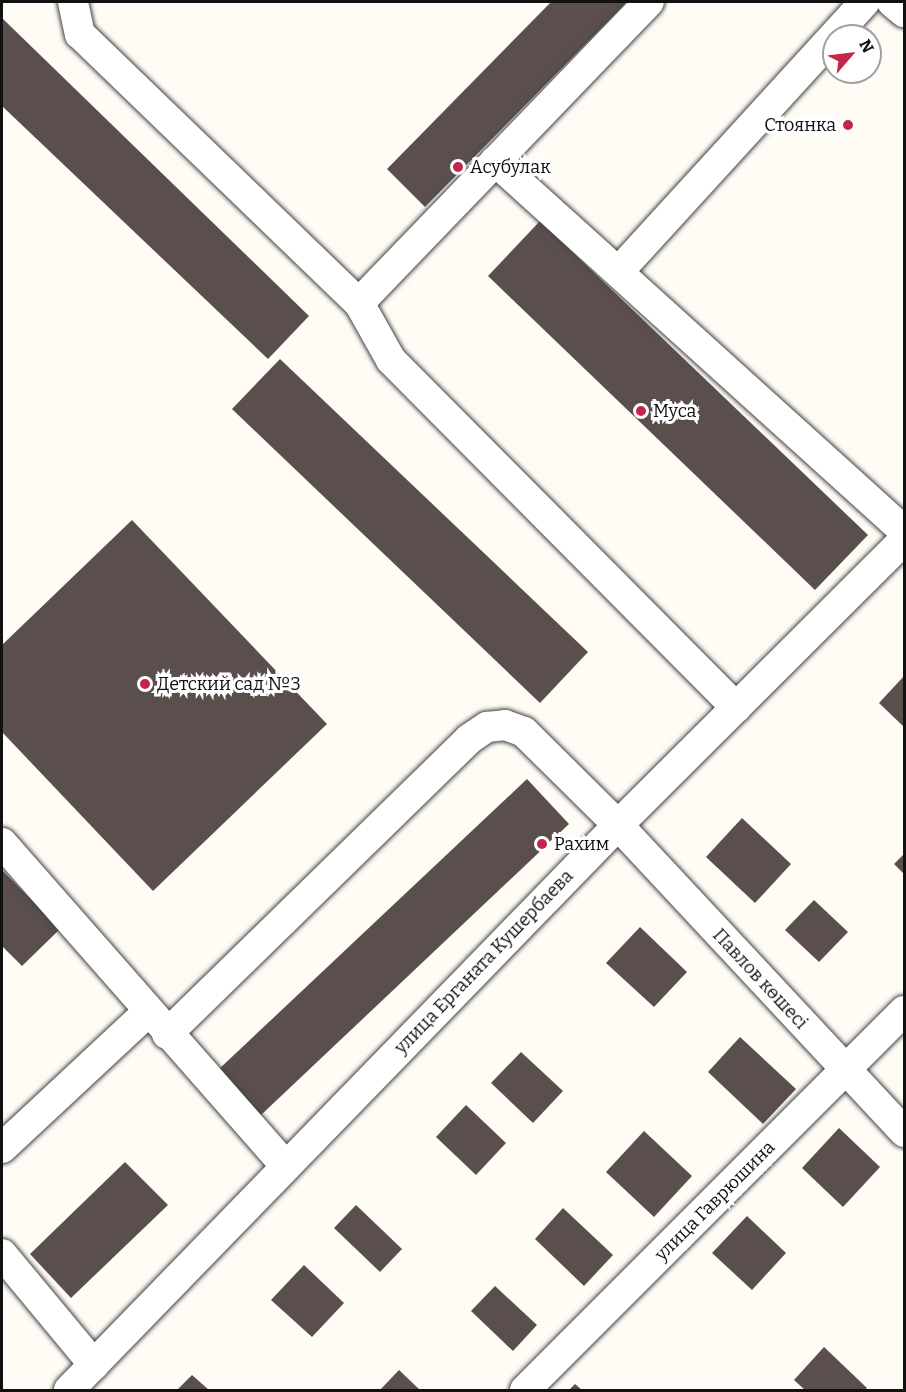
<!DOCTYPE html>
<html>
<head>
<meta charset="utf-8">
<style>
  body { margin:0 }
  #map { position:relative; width:906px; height:1392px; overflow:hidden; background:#fffbf5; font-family:Bitter,serif }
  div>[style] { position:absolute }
  .building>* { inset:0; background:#5a4f4d }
  .roads { filter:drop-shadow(0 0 2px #444) drop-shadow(0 0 2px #444) }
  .minor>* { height:30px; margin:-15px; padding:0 15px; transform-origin:15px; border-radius:15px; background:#fff }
  .dots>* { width:16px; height:16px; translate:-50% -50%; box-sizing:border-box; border:3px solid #fff; border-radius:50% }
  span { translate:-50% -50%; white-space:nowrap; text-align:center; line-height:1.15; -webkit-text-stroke:6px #fff; paint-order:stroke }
  .poi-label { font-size:18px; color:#111 }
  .right { translate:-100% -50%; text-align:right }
  .left { translate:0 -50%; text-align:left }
  .street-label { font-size:18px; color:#111 }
  .frame { position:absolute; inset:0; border:3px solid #111; pointer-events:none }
  .north { position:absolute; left:822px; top:24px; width:60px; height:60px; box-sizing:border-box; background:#fff; border:2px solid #a0a0a0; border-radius:50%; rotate:62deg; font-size:16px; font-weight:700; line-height:24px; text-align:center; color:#111 }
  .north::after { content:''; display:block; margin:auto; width:21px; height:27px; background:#c4264a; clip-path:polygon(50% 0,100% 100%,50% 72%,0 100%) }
</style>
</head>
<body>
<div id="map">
  <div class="building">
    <div style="clip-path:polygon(551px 2px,627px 2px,425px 207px,387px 169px)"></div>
    <div style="clip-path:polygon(2px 18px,309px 316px,268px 359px,2px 106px)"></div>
    <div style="clip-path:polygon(540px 221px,868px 535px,815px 590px,488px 276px)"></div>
    <div style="clip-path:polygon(280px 359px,588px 652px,540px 703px,232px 409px)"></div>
    <div style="clip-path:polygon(132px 520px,327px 724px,153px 891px,2px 732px,2px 645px)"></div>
    <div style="clip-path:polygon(904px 676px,904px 727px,879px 703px)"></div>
    <div style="clip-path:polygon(527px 779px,569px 824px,261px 1115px,218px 1070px)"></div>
    <div style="clip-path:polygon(742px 818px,791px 864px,755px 903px,706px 857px)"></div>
    <div style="clip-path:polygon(904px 854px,904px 874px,894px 864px)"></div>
    <div style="clip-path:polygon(2px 870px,60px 929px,22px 966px,2px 946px)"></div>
    <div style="clip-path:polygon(814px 900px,848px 932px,819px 962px,785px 930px)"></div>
    <div style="clip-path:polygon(640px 927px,687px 972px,654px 1007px,606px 963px)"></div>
    <div style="clip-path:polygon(740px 1037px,796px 1089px,763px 1124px,708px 1072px)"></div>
    <div style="clip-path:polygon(521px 1052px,563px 1091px,533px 1123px,491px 1083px)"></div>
    <div style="clip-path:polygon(466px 1105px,506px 1143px,476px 1175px,436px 1137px)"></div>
    <div style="clip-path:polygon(839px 1128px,880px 1167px,843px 1207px,802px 1168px)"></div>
    <div style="clip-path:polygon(644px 1131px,692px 1176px,654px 1217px,606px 1172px)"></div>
    <div style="clip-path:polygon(125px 1162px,168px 1205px,71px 1298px,30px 1254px)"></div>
    <div style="clip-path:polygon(356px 1205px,402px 1249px,380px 1272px,334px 1228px)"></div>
    <div style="clip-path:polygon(563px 1208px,613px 1255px,584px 1286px,535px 1239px)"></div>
    <div style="clip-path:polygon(747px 1216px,786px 1253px,752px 1290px,712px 1253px)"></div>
    <div style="clip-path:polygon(304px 1265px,344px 1303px,312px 1337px,271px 1300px)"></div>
    <div style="clip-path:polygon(495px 1286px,537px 1325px,513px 1351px,471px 1311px)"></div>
    <div style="clip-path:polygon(824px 1347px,867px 1388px,865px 1390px,805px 1390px,794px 1380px)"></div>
    <div style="clip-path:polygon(399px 1370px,420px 1390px,380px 1390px)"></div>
    <div style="clip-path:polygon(192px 1375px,209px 1390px,177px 1390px)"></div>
    <div style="clip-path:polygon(575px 1384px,582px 1390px,569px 1390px)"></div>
  </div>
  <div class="roads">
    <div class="minor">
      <div style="left:73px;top:2px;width:33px;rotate:78deg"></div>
      <div style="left:80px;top:34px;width:388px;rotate:44deg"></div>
      <div style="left:359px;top:303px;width:65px;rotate:60.7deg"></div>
      <div style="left:391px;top:360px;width:490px;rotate:45.2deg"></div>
      <div style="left:892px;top:2px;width:16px;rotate:40deg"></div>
      <div style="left:495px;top:161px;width:552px;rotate:42.13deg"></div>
      <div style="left:620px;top:270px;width:363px;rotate:-47.6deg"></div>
      <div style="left:359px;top:303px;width:418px;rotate:-46.1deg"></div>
      <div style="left:2px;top:843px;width:430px;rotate:48.7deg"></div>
      <div style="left:167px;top:1034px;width:422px;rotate:-44.3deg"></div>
      <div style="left:469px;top:739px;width:22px;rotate:-34deg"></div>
      <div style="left:487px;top:727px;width:18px;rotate:-6deg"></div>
      <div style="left:505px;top:725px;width:20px;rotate:20deg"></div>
      <div style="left:524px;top:732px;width:132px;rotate:44.7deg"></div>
      <div style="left:618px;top:825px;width:420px;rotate:47deg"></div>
      <div style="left:2px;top:1148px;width:198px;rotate:-43deg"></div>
      <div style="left:2px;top:1254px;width:144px;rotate:50.3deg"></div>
      <div style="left:69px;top:1390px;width:788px;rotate:-45.82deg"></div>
      <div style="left:618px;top:825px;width:404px;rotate:-44.9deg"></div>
      <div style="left:525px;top:1390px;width:536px;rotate:-45deg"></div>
    </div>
  </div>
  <div class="dots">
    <div style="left:848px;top:125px;background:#c4264a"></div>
    <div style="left:458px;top:167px;background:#c4264a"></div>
    <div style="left:641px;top:411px;background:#c4264a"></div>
    <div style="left:145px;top:684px;background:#c4264a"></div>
    <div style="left:542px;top:844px;background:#c4264a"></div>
  </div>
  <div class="poi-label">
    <span class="right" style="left:836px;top:125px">Стоянка</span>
    <span class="left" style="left:470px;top:167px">Асубулак</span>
    <span class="left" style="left:653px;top:411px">Муса</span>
    <span class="left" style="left:157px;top:684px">Детский сад №3</span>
    <span class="left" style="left:554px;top:844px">Рахим</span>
  </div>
  <div class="street-label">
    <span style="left:484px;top:962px;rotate:-46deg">улица Ерганата Кушербаева</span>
    <span style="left:760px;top:979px;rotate:47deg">Павлов көшесі</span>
    <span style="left:715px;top:1201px;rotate:-45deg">улица Гаврюшина</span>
  </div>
  <div class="frame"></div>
  <div class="north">N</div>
</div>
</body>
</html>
